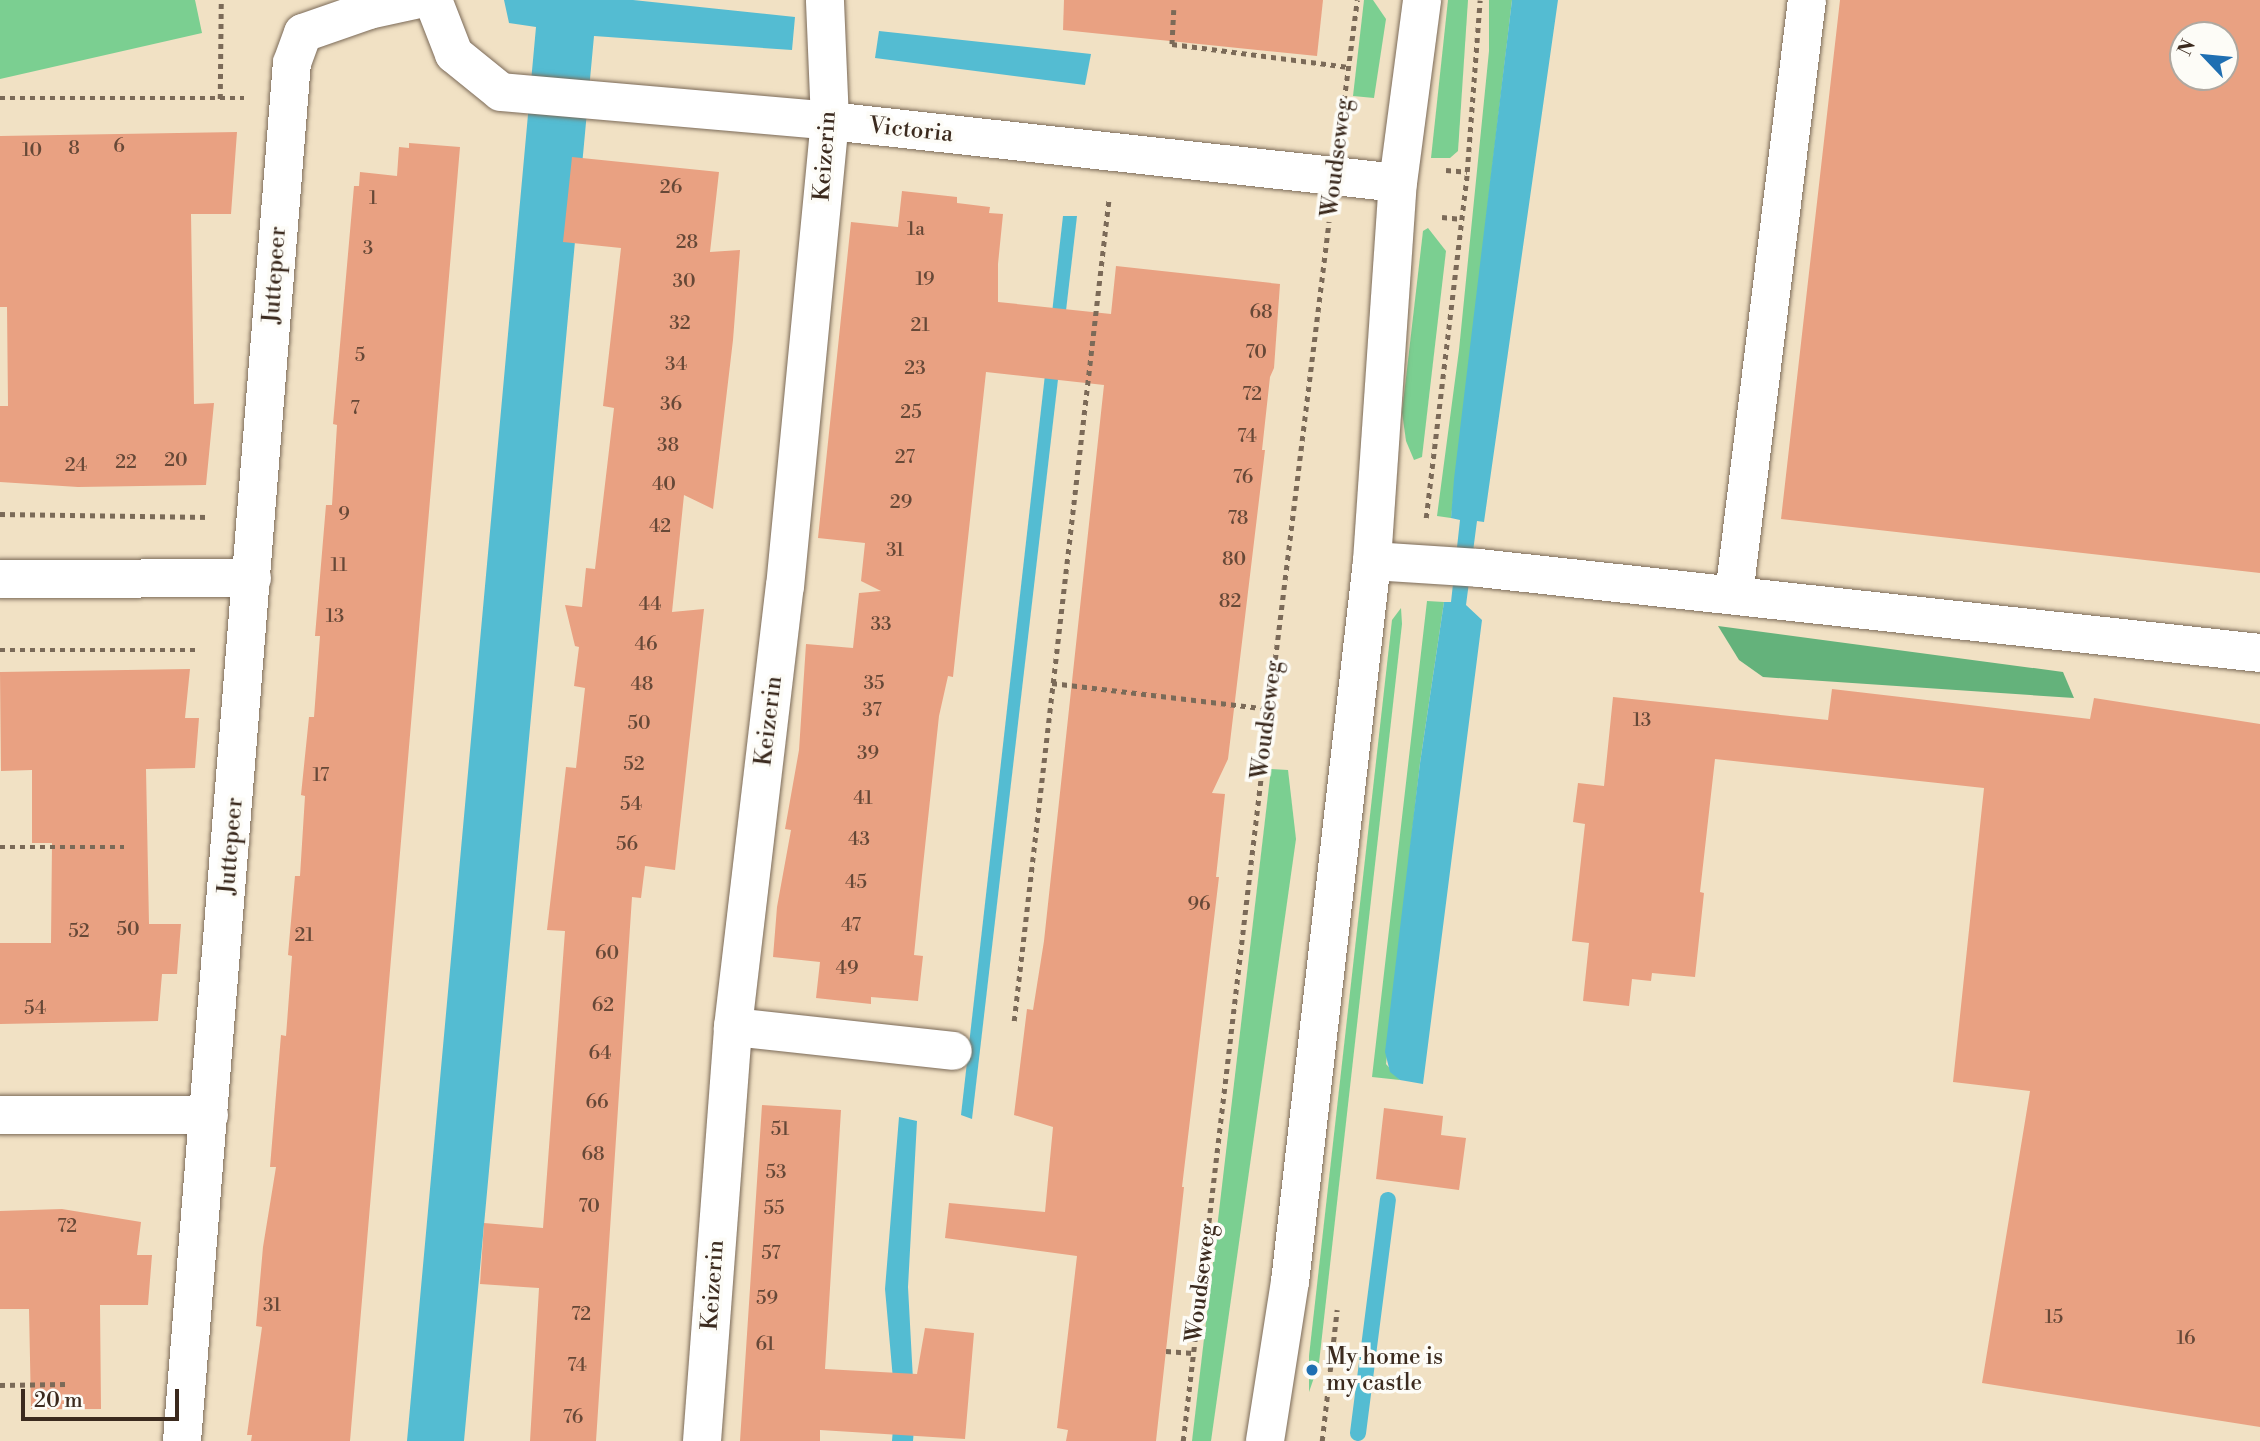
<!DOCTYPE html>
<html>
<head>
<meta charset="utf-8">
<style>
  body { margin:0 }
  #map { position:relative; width:2260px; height:1441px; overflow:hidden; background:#f1e1c4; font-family:"Libre Bodoni",serif }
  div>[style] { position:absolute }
  .green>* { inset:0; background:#7bcf91 }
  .forest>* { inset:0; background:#64b27b }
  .water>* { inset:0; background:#54bcd2 }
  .stream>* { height:16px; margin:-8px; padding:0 8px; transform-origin:8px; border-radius:8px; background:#54bcd2 }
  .building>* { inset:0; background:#e9a182 }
  .path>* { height:4.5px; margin-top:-2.25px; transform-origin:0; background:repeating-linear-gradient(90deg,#7b6a58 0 5px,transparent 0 10px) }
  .roads { filter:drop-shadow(0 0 2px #7b6a58) drop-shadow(0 0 2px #7b6a58) }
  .minor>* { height:38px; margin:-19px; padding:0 19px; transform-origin:19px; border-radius:19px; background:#fff }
  .dots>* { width:19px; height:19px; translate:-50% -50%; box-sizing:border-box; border:4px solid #fdfcf7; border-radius:50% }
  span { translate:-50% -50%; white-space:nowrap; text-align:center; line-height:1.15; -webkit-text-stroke:7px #fdfcf7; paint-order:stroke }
  .number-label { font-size:19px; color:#664837 }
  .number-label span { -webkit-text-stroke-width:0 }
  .street-label { font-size:23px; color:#3b2a1e }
  .poi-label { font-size:23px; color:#3b2a1e }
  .left { translate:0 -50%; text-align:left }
  .north { position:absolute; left:2169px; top:21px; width:70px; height:70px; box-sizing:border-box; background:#fdfcf7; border:2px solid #afa8a0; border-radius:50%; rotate:296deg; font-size:19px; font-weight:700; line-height:28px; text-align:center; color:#3b2a1e }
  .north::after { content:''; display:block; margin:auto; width:24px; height:32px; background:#1f6fb2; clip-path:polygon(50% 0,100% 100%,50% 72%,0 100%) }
  .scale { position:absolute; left:21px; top:1389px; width:158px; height:32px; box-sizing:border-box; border:4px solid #3b2a1e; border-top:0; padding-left:9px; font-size:21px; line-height:24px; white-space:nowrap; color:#3b2a1e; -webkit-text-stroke:5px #fdfcf7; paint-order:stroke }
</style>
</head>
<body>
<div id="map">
  <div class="green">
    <div style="clip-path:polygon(0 0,195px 0,202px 33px,0 79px)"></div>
    <div style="clip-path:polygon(1364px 0,1373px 0,1386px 19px,1374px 98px,1353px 96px)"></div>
    <div style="clip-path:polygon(1448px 0,1468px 0,1458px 151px,1450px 158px,1431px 158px)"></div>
    <div style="clip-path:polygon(1489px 0,1512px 0,1451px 518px,1437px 516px,1459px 350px,1489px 51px)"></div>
    <div style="clip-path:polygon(1428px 228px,1446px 251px,1422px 457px,1414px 460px,1406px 441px,1402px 412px,1423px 231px)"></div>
    <div style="clip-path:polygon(1427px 601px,1444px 602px,1420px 763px,1386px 1064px,1400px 1080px,1372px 1077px)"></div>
    <div style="clip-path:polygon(1401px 608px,1402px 624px,1319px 1363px,1309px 1392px,1309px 1356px,1392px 620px)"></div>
    <div style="clip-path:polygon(1271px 769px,1288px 770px,1296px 839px,1211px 1441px,1192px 1441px)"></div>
  </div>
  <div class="forest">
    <div style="clip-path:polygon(1718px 626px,2063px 672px,2074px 698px,1763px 677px,1739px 660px)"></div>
  </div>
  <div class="water">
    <div style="clip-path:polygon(504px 0,633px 0,795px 17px,792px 50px,594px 36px,464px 1441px,407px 1441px,536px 27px,509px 23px)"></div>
    <div style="clip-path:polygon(1512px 0,1558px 0,1484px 522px,1477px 521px,1466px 605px,1482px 620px,1423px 1084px,1400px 1080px,1390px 1072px,1385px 1052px,1420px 763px,1444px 602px,1451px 602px,1460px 520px,1451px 518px,1454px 479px)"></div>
    <div style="clip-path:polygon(879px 31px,1091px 54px,1085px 85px,875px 58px)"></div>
    <div style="clip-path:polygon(1063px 216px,1077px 216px,972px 1119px,961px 1115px)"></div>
    <div style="clip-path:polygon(899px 1117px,917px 1121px,908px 1287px,915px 1417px,913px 1441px,892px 1441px,895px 1402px,885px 1289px)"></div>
  </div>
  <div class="stream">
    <div style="left:1358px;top:1433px;width:235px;rotate:-82.7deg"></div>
  </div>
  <div class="building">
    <div style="clip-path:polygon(1064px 0,1323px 0,1317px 56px,1063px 30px)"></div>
    <div style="clip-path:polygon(evenodd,1840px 0,2260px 0,2260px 573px,1781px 519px,1840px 0,2183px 35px,2225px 35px,2225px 77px,2183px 77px,2183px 35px)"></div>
    <div style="clip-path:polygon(237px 132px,231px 214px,191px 214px,194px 404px,214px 403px,206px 485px,78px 487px,0 482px,0 406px,8px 406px,7px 307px,0 307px,0 136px)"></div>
    <div style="clip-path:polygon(409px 143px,460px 147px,350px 1441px,251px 1441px,252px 1435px,247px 1435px,262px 1327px,256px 1326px,263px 1247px,276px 1167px,270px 1167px,281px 1035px,286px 1036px,292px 956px,288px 955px,295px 876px,300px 876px,305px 796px,301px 795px,309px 717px,314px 717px,320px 636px,315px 636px,326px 505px,332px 505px,337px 425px,333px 424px,354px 186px,359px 186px,360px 172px,397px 176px,399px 147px,409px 148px)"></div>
    <div style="clip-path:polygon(572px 157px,719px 172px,710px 252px,740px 250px,733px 340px,713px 509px,684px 495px,672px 612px,704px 609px,675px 870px,645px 866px,641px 898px,632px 897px,596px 1441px,530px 1441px,539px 1288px,480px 1284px,484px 1223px,543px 1228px,565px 931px,547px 930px,566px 767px,576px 768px,585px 688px,574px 686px,579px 647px,575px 646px,565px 605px,582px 607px,586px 568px,595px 569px,614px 408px,603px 406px,621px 248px,563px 242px)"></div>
    <div style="clip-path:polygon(902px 191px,957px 197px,957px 203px,990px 207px,989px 213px,1003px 214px,998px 264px,998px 302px,1111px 314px,1116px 266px,1280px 284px,1274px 368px,1270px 377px,1262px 450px,1265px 450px,1228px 759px,1212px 793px,1225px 794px,1216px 877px,1219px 877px,1182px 1187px,1184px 1187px,1156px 1441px,1066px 1441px,1068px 1430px,1057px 1428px,1077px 1256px,945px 1238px,949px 1203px,1045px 1212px,1053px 1127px,1014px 1115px,1027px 1009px,1033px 1010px,1044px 941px,1104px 385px,986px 372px,953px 677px,948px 676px,939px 716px,922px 875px,914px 955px,923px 956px,918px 1001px,871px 997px,871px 1004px,816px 998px,820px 962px,773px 957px,777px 907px,791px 830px,785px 829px,799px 750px,806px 644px,853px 648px,859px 593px,881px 591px,861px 581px,865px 543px,818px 538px,851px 222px,898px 227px)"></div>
    <div style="clip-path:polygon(190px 669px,185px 718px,199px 718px,195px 768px,146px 769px,149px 924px,181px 924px,177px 974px,162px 974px,158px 1021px,0 1024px,0 943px,51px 943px,52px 843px,32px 843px,32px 770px,1px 771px,0 672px)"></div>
    <div style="clip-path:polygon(1832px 689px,2090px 719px,2094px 698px,2260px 724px,2260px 1427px,1982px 1383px,2030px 1091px,1953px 1082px,1984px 788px,1715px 759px,1700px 892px,1704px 893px,1695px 977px,1652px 973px,1651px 981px,1632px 979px,1629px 1006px,1583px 1001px,1589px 943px,1572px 941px,1585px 824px,1573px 822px,1578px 783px,1604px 786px,1613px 697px,1828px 720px)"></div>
    <div style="clip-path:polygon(762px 1105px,841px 1110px,825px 1369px,917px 1374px,925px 1328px,974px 1333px,965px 1439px,820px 1430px,820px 1441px,740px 1441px)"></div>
    <div style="clip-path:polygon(1384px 1108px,1443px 1116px,1441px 1135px,1466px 1138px,1459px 1190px,1376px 1179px)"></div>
    <div style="clip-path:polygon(62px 1209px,141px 1222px,137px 1255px,152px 1255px,148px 1305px,100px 1305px,101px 1409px,31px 1409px,29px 1309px,0 1309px,0 1211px)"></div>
  </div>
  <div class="path">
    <div style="left:1174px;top:10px;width:34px;rotate:93deg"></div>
    <div style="left:1172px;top:44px;width:178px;rotate:7.4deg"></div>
    <div style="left:0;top:98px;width:244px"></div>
    <div style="left:220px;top:99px;width:99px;rotate:-89.4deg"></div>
    <div style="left:1340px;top:130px;width:131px;rotate:-82.5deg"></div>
    <div style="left:1446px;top:170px;width:21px;rotate:5deg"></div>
    <div style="left:1442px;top:217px;width:20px;rotate:6deg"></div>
    <div style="left:0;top:514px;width:209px;rotate:0.8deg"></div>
    <div style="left:1426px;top:518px;width:348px;rotate:-83.2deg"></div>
    <div style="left:1467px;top:172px;width:172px;rotate:-85.7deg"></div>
    <div style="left:0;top:650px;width:200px"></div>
    <div style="left:1052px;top:683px;width:219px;rotate:6.8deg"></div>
    <div style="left:0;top:847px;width:124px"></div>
    <div style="left:1014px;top:1021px;width:829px;rotate:-83.42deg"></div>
    <div style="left:1166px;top:1351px;width:27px;rotate:4deg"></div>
    <div style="left:0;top:1385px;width:65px;rotate:-0.9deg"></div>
    <div style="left:1183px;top:1441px;width:737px;rotate:-83.3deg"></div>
    <div style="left:1269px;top:709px;width:491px;rotate:-83deg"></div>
    <div style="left:1322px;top:1441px;width:132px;rotate:-83.5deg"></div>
  </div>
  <div class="roads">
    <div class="minor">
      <div style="left:433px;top:0;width:58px;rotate:68.7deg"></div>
      <div style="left:454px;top:54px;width:60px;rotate:39deg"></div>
      <div style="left:501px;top:92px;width:330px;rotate:5deg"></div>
      <div style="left:830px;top:121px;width:571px;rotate:6.23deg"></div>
      <div style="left:1372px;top:561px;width:107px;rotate:3.7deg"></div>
      <div style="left:1479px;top:568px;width:786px;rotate:6.21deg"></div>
      <div style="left:0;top:579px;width:252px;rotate:-0.2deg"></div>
      <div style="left:1734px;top:595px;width:599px;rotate:-83.01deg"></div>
      <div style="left:733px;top:1027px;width:221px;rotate:6.2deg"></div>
      <div style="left:0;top:1115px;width:209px"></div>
      <div style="left:182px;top:1441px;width:1382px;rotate:-85.44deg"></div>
      <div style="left:292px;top:63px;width:32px;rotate:-70deg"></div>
      <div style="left:303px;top:33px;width:70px;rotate:-19.2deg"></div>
      <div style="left:369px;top:10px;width:47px;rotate:-12.3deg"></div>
      <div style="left:702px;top:1441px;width:415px;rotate:-85.7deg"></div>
      <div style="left:733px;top:1027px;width:443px;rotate:-83.3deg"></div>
      <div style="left:785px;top:587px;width:468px;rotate:-84.5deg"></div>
      <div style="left:830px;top:121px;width:121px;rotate:-92.4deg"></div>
      <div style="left:1265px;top:1441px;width:161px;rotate:-81.1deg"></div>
      <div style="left:1290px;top:1282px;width:726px;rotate:-83.51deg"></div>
      <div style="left:1372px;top:561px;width:379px;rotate:-86.1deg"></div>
      <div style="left:1398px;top:183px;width:185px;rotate:-82.5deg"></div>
    </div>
  </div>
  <div class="dots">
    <div style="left:1312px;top:1370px;background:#1f6fb2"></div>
  </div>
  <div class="number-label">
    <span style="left:119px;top:147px">6</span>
    <span style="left:74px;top:149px">8</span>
    <span style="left:32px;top:151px">10</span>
    <span style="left:671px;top:188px">26</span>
    <span style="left:373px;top:199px">1</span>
    <span style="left:916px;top:230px">1a</span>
    <span style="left:687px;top:243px">28</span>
    <span style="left:368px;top:249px">3</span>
    <span style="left:925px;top:280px">19</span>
    <span style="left:684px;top:282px">30</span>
    <span style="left:1261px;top:313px">68</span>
    <span style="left:680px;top:324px">32</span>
    <span style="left:920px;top:326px">21</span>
    <span style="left:1256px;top:353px">70</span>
    <span style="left:360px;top:356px">5</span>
    <span style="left:676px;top:365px">34</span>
    <span style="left:915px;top:369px">23</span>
    <span style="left:1252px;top:395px">72</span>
    <span style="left:671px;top:405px">36</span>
    <span style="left:355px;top:409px">7</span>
    <span style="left:911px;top:413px">25</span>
    <span style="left:1247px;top:437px">74</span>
    <span style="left:668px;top:446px">38</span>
    <span style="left:905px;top:458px">27</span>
    <span style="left:176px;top:461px">20</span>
    <span style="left:126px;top:463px">22</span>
    <span style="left:76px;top:466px">24</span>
    <span style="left:1243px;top:478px">76</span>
    <span style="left:664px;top:485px">40</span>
    <span style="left:901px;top:503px">29</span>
    <span style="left:344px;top:515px">9</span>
    <span style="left:1238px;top:519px">78</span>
    <span style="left:660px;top:527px">42</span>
    <span style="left:895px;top:551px">31</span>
    <span style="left:1234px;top:560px">80</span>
    <span style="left:339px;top:566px">11</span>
    <span style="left:1230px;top:602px">82</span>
    <span style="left:650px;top:605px">44</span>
    <span style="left:335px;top:617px">13</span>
    <span style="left:881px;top:625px">33</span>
    <span style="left:646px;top:645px">46</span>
    <span style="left:874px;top:684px">35</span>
    <span style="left:642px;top:685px">48</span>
    <span style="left:872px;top:711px">37</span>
    <span style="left:1642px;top:721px">13</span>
    <span style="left:639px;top:724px">50</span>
    <span style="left:868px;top:754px">39</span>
    <span style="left:634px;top:765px">52</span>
    <span style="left:321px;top:776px">17</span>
    <span style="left:863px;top:799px">41</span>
    <span style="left:631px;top:805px">54</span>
    <span style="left:859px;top:840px">43</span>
    <span style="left:627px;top:845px">56</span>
    <span style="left:856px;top:883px">45</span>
    <span style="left:1199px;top:905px">96</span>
    <span style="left:851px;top:926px">47</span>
    <span style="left:128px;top:930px">50</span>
    <span style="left:79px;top:932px">52</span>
    <span style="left:304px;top:936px">21</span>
    <span style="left:607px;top:954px">60</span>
    <span style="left:847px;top:969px">49</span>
    <span style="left:603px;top:1006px">62</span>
    <span style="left:35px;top:1009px">54</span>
    <span style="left:600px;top:1054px">64</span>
    <span style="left:597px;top:1103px">66</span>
    <span style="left:780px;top:1130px">51</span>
    <span style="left:593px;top:1155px">68</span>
    <span style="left:776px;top:1173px">53</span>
    <span style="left:589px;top:1207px">70</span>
    <span style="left:774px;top:1209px">55</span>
    <span style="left:67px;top:1227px">72</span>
    <span style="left:771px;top:1254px">57</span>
    <span style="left:767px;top:1299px">59</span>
    <span style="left:272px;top:1306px">31</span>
    <span style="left:581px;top:1315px">72</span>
    <span style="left:2054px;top:1318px">15</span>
    <span style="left:2186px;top:1339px">16</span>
    <span style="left:765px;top:1345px">61</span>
    <span style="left:577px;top:1366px">74</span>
    <span style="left:573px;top:1418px">76</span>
  </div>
  <div class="street-label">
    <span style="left:911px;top:130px;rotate:6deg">Victoria</span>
    <span style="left:825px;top:156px;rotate:-86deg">Keizerin</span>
    <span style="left:1337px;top:158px;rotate:-83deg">Woudseweg</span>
    <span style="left:275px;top:275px;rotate:-86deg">Juttepeer</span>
    <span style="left:1267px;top:720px;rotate:-83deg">Woudseweg</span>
    <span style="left:769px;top:721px;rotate:-83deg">Keizerin</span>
    <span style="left:231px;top:846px;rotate:-85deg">Juttepeer</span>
    <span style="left:1201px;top:1283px;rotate:-83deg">Woudseweg</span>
    <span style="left:713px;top:1285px;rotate:-86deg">Keizerin</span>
  </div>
  <div class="poi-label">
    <span class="left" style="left:1326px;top:1370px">My home is<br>my castle</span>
  </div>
  <div class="north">N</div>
  <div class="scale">20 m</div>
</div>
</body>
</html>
